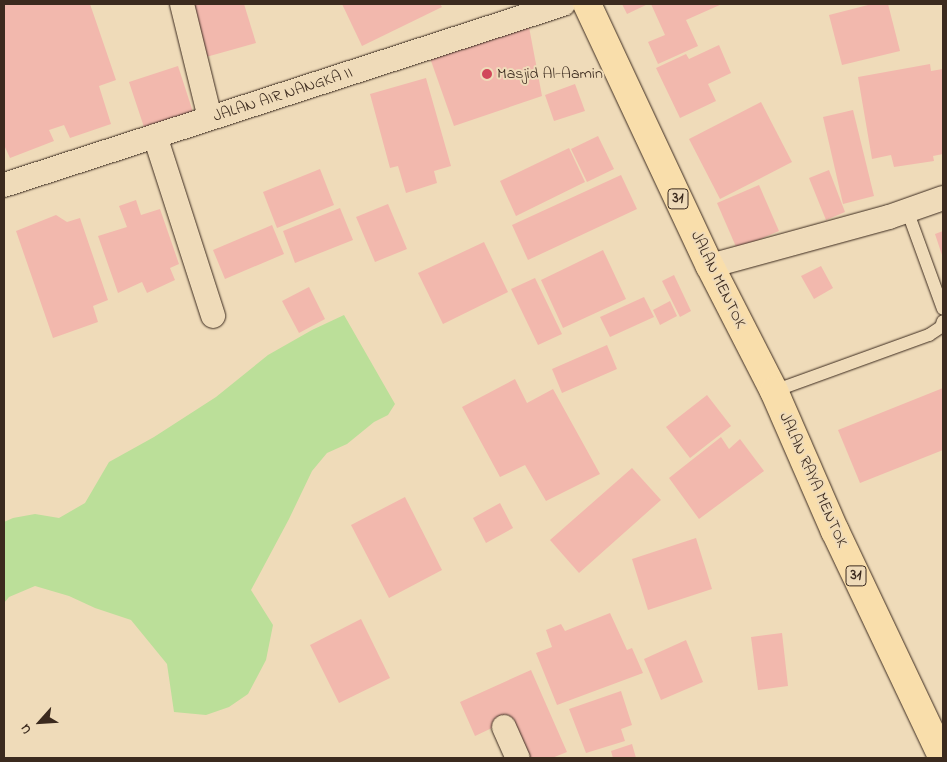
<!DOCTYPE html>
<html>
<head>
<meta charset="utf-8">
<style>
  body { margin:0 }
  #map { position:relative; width:947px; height:762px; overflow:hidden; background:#efdbb9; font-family:"Indie Flower",sans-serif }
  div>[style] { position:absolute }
  .green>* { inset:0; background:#bbdf99 }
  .building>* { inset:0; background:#f2b8ad }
  .roads { filter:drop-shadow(0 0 1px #3b2a1e) drop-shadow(0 0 1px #3b2a1e) }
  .lane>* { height:12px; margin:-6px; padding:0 6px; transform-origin:6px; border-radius:6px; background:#efdbb9 }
  .street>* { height:24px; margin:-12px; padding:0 12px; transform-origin:12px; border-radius:12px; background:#efdbb9 }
  .highway>* { height:28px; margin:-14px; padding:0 14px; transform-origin:14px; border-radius:14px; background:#f9deab }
  .dots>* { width:14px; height:14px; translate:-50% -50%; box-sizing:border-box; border:2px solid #efdbb9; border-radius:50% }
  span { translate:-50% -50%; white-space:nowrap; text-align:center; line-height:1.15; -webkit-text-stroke:4px #efdbb9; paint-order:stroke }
  .shield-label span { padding:1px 4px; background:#efdbb9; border:1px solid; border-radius:4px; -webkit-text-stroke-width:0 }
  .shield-label { font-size:15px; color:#3b2a1e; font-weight:700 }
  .poi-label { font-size:16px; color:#3b2a1e }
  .left { translate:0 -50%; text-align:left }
  .street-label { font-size:16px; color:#3b2a1e }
  .frame { position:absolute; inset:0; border:5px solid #3b2a1e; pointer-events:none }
  .north { position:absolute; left:15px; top:697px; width:50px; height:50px; -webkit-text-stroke:4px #efdbb9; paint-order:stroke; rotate:244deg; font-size:14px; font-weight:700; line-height:20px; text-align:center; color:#3b2a1e }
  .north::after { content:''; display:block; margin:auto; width:18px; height:22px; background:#3b2a1e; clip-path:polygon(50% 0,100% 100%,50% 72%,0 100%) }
</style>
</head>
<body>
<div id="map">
  <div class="green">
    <div style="clip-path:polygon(344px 315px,395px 404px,388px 415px,374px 422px,347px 444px,327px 453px,312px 471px,289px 519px,251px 590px,273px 625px,266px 660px,248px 694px,229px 707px,206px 715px,174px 712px,167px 664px,131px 620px,95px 608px,69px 596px,35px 586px,9px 597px,4px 603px,4px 522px,13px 518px,35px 514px,59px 518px,85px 503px,109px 462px,154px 437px,216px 397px,268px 355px,312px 330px)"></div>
  </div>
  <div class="building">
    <div style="clip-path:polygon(4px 4px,90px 4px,116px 80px,99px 86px,111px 124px,70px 138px,64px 125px,49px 130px,54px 141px,10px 158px,4px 145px)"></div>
    <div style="clip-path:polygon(183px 4px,244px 4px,256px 43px,199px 59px)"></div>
    <div style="clip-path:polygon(342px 4px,440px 4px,442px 7px,362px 46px)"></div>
    <div style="clip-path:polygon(622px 4px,648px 4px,627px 14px)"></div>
    <div style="clip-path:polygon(651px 4px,722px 4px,686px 20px,698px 46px,658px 64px,648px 42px,665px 35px)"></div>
    <div style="clip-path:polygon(872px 4px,888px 4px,900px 51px,842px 65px,829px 15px)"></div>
    <div style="clip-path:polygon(529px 27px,542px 96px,454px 126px,430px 58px)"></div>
    <div style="clip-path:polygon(719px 45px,731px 73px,708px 84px,716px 101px,680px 118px,656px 68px,686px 54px,689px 59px)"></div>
    <div style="clip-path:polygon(930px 64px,931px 71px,943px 69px,943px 154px,933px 156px,934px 161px,894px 167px,891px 155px,872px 159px,858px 77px)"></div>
    <div style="clip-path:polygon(178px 66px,193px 112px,144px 127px,129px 82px)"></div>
    <div style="clip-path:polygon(426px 78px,451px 166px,434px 171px,437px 183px,406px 193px,398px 166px,390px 168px,370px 94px)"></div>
    <div style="clip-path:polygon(575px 84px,585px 111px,554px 121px,545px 95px)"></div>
    <div style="clip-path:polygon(761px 102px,792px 162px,720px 199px,689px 139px)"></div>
    <div style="clip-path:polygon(853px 110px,874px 196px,843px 204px,823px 117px)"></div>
    <div style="clip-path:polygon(598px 136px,614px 169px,587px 182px,571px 149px)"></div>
    <div style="clip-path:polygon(569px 148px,585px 182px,516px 216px,500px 181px)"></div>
    <div style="clip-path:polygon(320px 169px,334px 205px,277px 228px,263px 192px)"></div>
    <div style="clip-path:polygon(829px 170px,845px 212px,826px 220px,809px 178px)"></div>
    <div style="clip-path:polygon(621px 175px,637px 209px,528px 260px,512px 225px)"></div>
    <div style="clip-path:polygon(759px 185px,779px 231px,737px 249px,717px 203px)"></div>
    <div style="clip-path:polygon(136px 200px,141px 215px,160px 209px,179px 264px,170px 268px,175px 280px,147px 293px,142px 282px,118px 293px,98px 236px,127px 227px,119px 206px)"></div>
    <div style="clip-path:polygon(388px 204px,407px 249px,375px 262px,356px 217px)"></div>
    <div style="clip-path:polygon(340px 208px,353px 240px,295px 263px,283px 231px)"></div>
    <div style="clip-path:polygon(56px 215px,67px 222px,80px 218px,108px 300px,93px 306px,98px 322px,53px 338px,16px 231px)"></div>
    <div style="clip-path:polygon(272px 225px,284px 254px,225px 279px,213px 250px)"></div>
    <div style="clip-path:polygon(943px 231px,943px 258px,935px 234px)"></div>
    <div style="clip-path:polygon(484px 242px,508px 292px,443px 324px,418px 273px)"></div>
    <div style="clip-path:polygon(603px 250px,626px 299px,563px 328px,541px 280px)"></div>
    <div style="clip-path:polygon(821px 266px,833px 288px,814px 299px,801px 276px)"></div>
    <div style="clip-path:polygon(674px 275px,691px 311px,680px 317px,662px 281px)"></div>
    <div style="clip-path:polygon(535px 278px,562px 334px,538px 345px,511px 289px)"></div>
    <div style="clip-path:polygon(309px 287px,325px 319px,299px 333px,282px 301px)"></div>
    <div style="clip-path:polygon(644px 297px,654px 317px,610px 337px,600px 317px)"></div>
    <div style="clip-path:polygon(670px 301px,677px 316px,660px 325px,653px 310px)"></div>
    <div style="clip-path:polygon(607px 345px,617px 369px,562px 393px,552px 369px)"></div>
    <div style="clip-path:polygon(515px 379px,527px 403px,553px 389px,600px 474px,546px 501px,525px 465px,500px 477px,462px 407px)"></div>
    <div style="clip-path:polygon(943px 388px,943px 450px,860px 483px,838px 430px)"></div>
    <div style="clip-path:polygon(707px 395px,731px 426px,690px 458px,666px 427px)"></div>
    <div style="clip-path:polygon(721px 437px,729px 449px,740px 439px,764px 471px,699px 519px,669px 478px)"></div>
    <div style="clip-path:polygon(632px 468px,661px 500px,579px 573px,550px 540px)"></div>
    <div style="clip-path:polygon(405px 497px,442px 570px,389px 598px,351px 525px)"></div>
    <div style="clip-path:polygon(500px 503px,513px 528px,486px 543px,473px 518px)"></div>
    <div style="clip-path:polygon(696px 538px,712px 589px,648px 610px,632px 559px)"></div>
    <div style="clip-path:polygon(610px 613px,627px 650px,632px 648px,643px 673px,557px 705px,536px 653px,552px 647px,546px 630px,561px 624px,565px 631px)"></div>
    <div style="clip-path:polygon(361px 619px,390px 678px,339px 703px,310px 645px)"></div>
    <div style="clip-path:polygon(782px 633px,788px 686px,758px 690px,751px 637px)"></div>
    <div style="clip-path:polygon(686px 640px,703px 682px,661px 700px,644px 659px)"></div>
    <div style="clip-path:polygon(531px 670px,567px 752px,552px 758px,529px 758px,511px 719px,475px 736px,460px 702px)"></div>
    <div style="clip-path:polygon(621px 691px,632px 725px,621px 729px,625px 741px,586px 753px,569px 709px)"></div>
    <div style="clip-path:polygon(632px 744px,636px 758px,613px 758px,611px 751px)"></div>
  </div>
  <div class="roads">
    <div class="lane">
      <div style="left:907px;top:210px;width:105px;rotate:70deg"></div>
      <div style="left:774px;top:391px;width:165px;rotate:-19.9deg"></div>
      <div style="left:929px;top:335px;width:14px;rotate:-34deg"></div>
      <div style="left:941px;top:327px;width:6px;rotate:-72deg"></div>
    </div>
    <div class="street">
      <div style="left:182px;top:4px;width:117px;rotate:76.2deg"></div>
      <div style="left:155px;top:136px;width:189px;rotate:72.1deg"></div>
      <div style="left:4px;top:185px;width:588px;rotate:-17.94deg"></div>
      <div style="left:710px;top:266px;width:186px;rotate:-15.3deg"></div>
      <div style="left:889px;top:217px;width:57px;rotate:-19.4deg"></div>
      <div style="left:504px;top:727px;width:34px;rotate:66deg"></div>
    </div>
    <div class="highway">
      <div style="left:587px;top:4px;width:289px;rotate:64.9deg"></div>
      <div style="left:710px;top:266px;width:140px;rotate:62.9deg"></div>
      <div style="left:774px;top:391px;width:153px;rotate:66.5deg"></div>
      <div style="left:835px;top:531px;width:251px;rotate:64.6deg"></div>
    </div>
  </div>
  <div class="dots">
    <div style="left:487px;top:74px;background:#d1495b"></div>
  </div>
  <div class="shield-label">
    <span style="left:678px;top:199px">31</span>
    <span style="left:856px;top:576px">31</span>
  </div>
  <div class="poi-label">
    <span class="left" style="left:497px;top:74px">Masjid Al-Aamin</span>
  </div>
  <div class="street-label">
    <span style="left:283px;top:95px;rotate:-18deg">JALAN AIR NANGKA II</span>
    <span style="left:718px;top:280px;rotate:64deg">JALAN MENTOK</span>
    <span style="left:813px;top:480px;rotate:66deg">JALAN RAYA MENTOK</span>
  </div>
  <div class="frame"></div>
  <div class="north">U</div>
</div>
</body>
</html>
